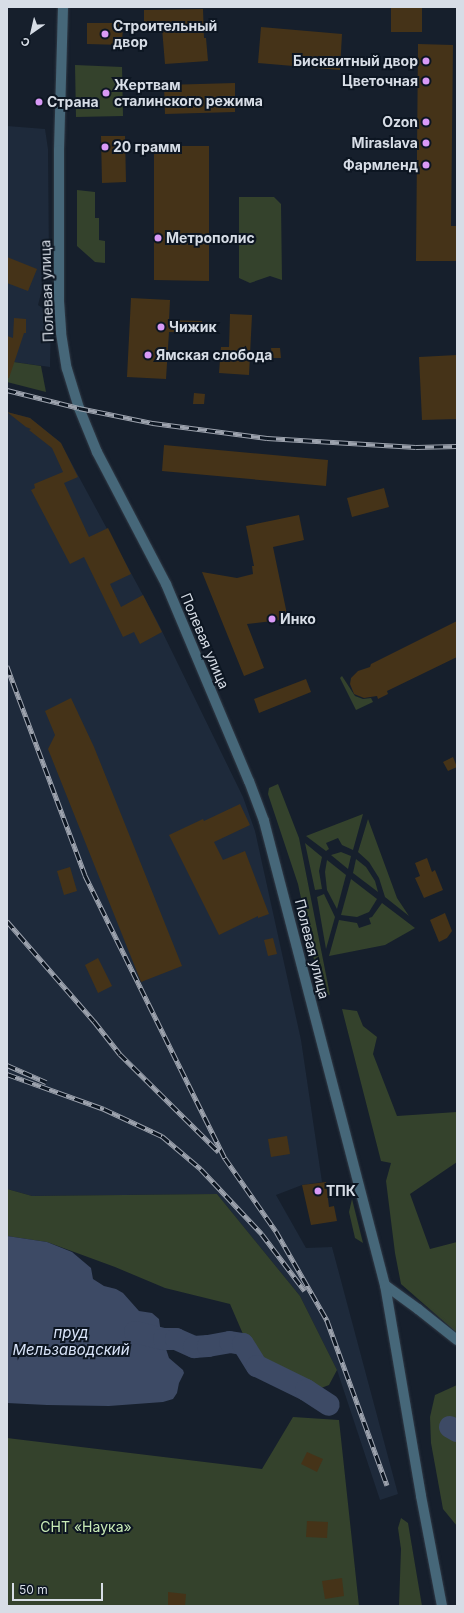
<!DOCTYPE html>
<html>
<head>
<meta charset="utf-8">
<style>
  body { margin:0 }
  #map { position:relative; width:464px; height:1613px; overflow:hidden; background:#161f2c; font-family:Inter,sans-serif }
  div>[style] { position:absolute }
  .built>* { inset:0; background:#1e2a3b }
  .green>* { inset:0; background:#34422c }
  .water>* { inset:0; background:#3d4a65 }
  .river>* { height:22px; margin:-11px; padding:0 11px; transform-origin:11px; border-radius:11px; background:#3d4a65 }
  .building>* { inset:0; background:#453318 }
  .roads { filter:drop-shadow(0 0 1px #313a46) drop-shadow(0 0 1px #313a46) }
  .minor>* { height:10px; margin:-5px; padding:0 5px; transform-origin:5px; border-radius:5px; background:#466779 }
  .tertiary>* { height:10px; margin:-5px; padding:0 5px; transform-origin:5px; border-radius:5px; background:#466779 }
  .rail>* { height:4.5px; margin-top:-2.25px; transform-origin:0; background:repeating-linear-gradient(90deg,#0d1622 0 9px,#9da3ae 0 18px); box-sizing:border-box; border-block:1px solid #9da3ae }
  .dots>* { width:11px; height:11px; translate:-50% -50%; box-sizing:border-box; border:2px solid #0d1622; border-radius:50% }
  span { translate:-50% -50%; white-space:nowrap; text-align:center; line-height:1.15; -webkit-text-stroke:4px #0d1622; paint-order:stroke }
  .poi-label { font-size:14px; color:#d7dde6; font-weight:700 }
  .left { translate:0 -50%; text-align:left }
  .right { translate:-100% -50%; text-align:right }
  .street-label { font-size:14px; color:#d7dde6 }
  .park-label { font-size:14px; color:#c8eab6 }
  .water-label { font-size:15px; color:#d9e4f9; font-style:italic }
  .frame { position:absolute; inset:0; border:8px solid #d7dde6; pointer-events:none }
  .north { position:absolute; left:12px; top:12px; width:40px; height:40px; -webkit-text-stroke:3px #0d1622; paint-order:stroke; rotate:214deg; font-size:11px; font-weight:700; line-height:16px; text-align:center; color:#d7dde6 }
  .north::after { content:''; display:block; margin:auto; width:14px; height:18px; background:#d7dde6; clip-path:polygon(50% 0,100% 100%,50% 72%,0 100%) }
  .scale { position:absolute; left:12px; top:1583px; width:91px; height:18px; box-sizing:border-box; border:2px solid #d7dde6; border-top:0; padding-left:5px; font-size:12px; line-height:14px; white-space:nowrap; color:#d7dde6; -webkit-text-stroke:3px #0d1622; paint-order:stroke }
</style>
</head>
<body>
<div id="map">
  <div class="built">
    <div style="clip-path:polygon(7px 126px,45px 129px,48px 149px,49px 262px,38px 305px,51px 314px,50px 367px,7px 361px)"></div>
    <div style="clip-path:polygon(7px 412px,30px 418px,60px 442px,157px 621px,243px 797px,255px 831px,301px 1040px,322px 1182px,302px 1185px,276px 1195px,306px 1248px,332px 1247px,398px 1494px,380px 1500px,337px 1370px,300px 1296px,217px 1194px,32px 1196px,7px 1189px)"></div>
  </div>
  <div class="green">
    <div style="clip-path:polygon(75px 65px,122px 67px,123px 116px,76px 117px)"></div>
    <div style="clip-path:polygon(77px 190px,95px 192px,95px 218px,99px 218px,99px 240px,105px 241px,105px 263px,95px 262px,77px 246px)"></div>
    <div style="clip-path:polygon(239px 197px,274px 197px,281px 204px,282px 280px,270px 276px,250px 283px,239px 278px)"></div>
    <div style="clip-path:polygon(7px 361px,41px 366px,46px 392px,7px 382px)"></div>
    <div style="clip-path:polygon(342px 676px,355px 696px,363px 699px,371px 698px,373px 702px,356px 710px,340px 678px)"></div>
    <div style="clip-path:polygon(278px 784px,299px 838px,330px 995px,321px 993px,298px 884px,268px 794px,269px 788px)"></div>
    <div style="clip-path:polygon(363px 814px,353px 850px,342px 845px,338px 838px,326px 843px,329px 849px,326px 851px,306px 836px)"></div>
    <div style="clip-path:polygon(368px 819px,397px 898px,409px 916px,385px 897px,379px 878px,369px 862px,358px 852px)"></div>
    <div style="clip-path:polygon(305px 843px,322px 857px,319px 871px,322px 889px,315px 890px)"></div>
    <div style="clip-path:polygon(341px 852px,351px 856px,348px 869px,331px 855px)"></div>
    <div style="clip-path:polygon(356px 859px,366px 867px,375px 881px,378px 892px,353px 873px)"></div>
    <div style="clip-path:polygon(327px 860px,346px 875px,337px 909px,327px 890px,325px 872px)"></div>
    <div style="clip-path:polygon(351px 879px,377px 899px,369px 912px,357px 917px,341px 915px)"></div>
    <div style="clip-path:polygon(324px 894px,335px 917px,326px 949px,317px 897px)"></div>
    <div style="clip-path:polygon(382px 903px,415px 928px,385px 945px,329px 956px,339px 920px,357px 923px,359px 928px,371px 924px,369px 918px,372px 917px)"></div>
    <div style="clip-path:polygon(342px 1009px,357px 1011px,363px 1026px,377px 1037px,373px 1054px,397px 1116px,457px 1112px,457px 1162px,410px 1194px,430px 1249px,457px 1242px,457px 1333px,401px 1284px,395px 1253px,386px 1181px,391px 1163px,381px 1161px)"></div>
    <div style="clip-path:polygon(7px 1189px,32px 1196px,217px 1194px,300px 1296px,337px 1370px,329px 1385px,316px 1390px,261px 1363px,246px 1341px,230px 1304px,165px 1288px,115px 1267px,47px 1242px,7px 1236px)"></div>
    <div style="clip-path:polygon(352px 1199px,363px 1243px,355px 1238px,349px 1212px)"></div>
    <div style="clip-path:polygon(457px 1385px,457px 1526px,443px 1509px,431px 1443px,430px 1417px,435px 1395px)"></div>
    <div style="clip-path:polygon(293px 1417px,339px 1420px,359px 1606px,7px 1606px,7px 1438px,262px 1469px)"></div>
    <div style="clip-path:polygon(401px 1518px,408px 1523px,422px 1606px,399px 1606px,401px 1549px,398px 1528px)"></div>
  </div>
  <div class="water">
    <div style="clip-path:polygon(7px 1236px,47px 1242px,72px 1252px,91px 1268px,93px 1279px,104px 1286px,116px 1289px,123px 1293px,139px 1311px,152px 1313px,159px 1319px,161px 1334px,169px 1358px,183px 1370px,184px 1373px,179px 1383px,177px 1393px,173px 1399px,163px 1402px,109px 1406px,47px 1405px,7px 1403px)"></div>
  </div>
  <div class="river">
    <div style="left:135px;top:1332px;width:30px;rotate:14deg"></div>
    <div style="left:164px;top:1339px;width:12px"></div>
    <div style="left:176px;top:1339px;width:20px;rotate:24deg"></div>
    <div style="left:194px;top:1347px;width:14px;rotate:-4deg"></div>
    <div style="left:208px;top:1346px;width:22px;rotate:-10deg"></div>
    <div style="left:230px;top:1342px;width:13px;rotate:9deg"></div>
    <div style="left:243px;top:1344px;width:26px;rotate:58deg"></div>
    <div style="left:257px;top:1366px;width:55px;rotate:26.1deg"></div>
    <div style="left:306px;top:1390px;width:27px;rotate:33deg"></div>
    <div style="left:450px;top:1427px;width:8px;rotate:30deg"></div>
  </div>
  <div class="building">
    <div style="clip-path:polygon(391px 7px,422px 7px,422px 32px,391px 32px)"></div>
    <div style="clip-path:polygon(203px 9px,204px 38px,206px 38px,208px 61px,165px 64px,162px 28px,144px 29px,144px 10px)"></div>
    <div style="clip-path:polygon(87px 23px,123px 23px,122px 45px,87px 44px)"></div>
    <div style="clip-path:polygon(261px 27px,342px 34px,340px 70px,258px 63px)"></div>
    <div style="clip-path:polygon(418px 44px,453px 45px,451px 226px,457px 226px,457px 261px,416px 261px)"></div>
    <div style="clip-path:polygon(235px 83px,235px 112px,165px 114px,164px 85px)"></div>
    <div style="clip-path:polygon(101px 136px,125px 136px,126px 182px,102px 183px)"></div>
    <div style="clip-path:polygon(154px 146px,209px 146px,209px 281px,154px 280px)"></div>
    <div style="clip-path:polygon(7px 257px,37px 269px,28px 291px,7px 283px)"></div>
    <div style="clip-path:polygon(131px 298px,170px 300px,169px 320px,202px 321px,201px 333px,169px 332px,166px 379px,127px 377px)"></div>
    <div style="clip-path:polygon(230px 314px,252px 315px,249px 375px,219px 373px,221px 347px,229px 347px)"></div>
    <div style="clip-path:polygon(14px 318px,26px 319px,26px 333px,24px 333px,9px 378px,7px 378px,7px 336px,13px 338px)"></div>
    <div style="clip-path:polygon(271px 348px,280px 348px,281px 358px,272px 358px)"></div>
    <div style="clip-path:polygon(457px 355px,457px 419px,422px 420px,419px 357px)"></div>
    <div style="clip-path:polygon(194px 393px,205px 394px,204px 404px,193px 404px)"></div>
    <div style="clip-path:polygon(7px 412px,30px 418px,61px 443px,78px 477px,64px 483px,89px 537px,108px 528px,131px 574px,110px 584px,121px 607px,143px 595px,162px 632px,140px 644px,134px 632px,123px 637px,84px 557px,70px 564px,31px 490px,35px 488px,34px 484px,63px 472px,52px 448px,29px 430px,31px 429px,26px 427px)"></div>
    <div style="clip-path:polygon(164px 445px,328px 460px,326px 486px,162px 471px)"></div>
    <div style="clip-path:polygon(384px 488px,389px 507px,352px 517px,347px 498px)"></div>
    <div style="clip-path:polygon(299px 515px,304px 540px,273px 547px,288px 619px,247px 624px,264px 668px,244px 676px,202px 572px,237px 578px,253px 574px,252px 566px,254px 566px,246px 526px)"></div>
    <div style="clip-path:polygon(457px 621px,457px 657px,387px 691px,388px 694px,378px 699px,377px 696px,364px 698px,354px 694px,350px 684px,351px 678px,358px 671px,370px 667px,371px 664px)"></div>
    <div style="clip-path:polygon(306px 679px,311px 692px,259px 713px,254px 699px)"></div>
    <div style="clip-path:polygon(71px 698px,94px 747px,182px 966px,141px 982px,48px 749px,55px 735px,45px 711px)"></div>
    <div style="clip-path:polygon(453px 757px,457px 767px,448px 771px,443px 762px)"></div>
    <div style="clip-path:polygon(240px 804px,250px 825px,214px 842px,223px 860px,245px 851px,269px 914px,258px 918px,258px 916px,219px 935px,169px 835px,203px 819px,204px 821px)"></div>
    <div style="clip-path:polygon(427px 858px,432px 872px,435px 870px,443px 890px,424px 898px,415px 878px,420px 876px,415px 863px)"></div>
    <div style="clip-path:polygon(70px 867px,77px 891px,64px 895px,57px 871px)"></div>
    <div style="clip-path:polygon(445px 913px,452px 931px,447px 938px,439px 942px,430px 920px)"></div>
    <div style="clip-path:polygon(273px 938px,277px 954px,268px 956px,264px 940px)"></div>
    <div style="clip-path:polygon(98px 958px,112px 986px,98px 993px,85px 965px)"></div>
    <div style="clip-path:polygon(287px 1136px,290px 1154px,271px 1157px,268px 1139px)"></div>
    <div style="clip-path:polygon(326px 1182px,329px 1207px,334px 1206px,337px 1221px,311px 1225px,302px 1185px)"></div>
    <div style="clip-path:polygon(307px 1452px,323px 1459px,317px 1472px,301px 1464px)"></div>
    <div style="clip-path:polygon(307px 1521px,328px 1522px,327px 1538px,306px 1537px)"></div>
    <div style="clip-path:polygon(342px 1578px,344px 1596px,325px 1599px,322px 1581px)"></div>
    <div style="clip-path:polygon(168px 1592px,186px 1594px,185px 1606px,168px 1606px)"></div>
  </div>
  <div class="roads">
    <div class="minor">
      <div style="left:385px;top:1285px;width:41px;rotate:36deg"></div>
      <div style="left:418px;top:1309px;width:50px;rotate:38.5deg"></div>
    </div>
    <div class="tertiary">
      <div style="left:63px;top:7px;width:143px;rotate:91.6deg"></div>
      <div style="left:59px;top:150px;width:151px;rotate:90deg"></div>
      <div style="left:59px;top:301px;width:32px;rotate:86deg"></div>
      <div style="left:61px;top:333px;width:36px;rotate:81deg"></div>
      <div style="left:67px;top:369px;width:41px;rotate:72.9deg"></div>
      <div style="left:79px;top:408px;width:48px;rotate:67.8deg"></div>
      <div style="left:97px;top:452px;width:149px;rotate:62.4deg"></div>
      <div style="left:166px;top:584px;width:214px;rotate:67.2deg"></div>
      <div style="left:249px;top:781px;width:43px;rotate:69.4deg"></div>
      <div style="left:264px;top:821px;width:480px;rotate:75.4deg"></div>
      <div style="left:385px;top:1285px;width:214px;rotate:80.3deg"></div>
      <div style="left:421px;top:1496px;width:112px;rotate:79.2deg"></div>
    </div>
  </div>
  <div class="rail">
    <div style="left:7px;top:390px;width:74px;rotate:14deg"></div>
    <div style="left:79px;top:408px;width:76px;rotate:11.5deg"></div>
    <div style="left:153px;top:423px;width:115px;rotate:7.5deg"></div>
    <div style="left:267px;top:438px;width:149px;rotate:3.5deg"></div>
    <div style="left:416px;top:447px;width:41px;rotate:-1.4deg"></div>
    <div style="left:7px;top:666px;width:223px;rotate:69.5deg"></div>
    <div style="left:85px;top:875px;width:316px;rotate:63.7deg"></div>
    <div style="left:225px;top:1158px;width:89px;rotate:55.1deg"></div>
    <div style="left:276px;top:1231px;width:103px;rotate:60.2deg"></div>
    <div style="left:327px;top:1320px;width:176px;rotate:70deg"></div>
    <div style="left:7px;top:921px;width:133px;rotate:49deg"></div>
    <div style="left:94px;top:1021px;width:42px;rotate:51.8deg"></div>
    <div style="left:120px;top:1054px;width:139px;rotate:44.7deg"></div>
    <div style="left:7px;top:1065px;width:43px;rotate:23.6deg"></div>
    <div style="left:7px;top:1074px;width:103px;rotate:19.8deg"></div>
    <div style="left:104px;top:1109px;width:64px;rotate:25deg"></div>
    <div style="left:162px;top:1136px;width:51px;rotate:40.2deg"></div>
    <div style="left:201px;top:1169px;width:89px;rotate:46.8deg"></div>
    <div style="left:262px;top:1234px;width:71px;rotate:53deg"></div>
  </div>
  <div class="dots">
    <div style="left:105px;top:34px;background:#d99af7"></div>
    <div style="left:426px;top:61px;background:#d99af7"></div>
    <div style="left:426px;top:81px;background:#d99af7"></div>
    <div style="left:106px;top:93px;background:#d99af7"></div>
    <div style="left:39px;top:102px;background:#d99af7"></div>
    <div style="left:426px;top:122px;background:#d99af7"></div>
    <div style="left:426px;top:143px;background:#d99af7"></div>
    <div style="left:105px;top:147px;background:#d99af7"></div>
    <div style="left:426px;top:165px;background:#d99af7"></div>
    <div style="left:158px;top:238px;background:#d99af7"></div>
    <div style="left:161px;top:327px;background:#d99af7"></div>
    <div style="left:148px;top:355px;background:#d99af7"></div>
    <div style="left:272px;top:619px;background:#d99af7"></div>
    <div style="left:318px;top:1191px;background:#d99af7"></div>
  </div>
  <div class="poi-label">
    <span class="left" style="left:113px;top:34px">Строительный<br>двор</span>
    <span class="right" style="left:418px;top:61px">Бисквитный двор</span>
    <span class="right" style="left:418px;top:81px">Цветочная</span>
    <span class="left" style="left:114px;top:93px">Жертвам<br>сталинского режима</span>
    <span class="left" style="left:47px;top:102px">Страна</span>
    <span class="right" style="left:418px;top:122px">Ozon</span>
    <span class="right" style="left:418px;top:143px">Miraslava</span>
    <span class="left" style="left:113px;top:147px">20 грамм</span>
    <span class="right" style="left:418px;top:165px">Фармленд</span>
    <span class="left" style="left:166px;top:238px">Метрополис</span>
    <span class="left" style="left:169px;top:327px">Чижик</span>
    <span class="left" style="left:156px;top:355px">Ямская слобода</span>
    <span class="left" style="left:280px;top:619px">Инко</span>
    <span class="left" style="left:326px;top:1191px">ТПК</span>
  </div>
  <div class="street-label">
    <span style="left:47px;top:291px;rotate:-92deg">Полевая улица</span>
    <span style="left:205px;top:641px;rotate:67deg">Полевая улица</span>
    <span style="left:312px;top:949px;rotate:76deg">Полевая улица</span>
  </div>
  <div class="park-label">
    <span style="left:86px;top:1527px">СНТ «Наука»</span>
  </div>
  <div class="water-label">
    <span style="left:71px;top:1341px">пруд<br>Мельзаводский</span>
  </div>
  <div class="frame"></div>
  <div class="north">С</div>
  <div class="scale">50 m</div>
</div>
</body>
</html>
